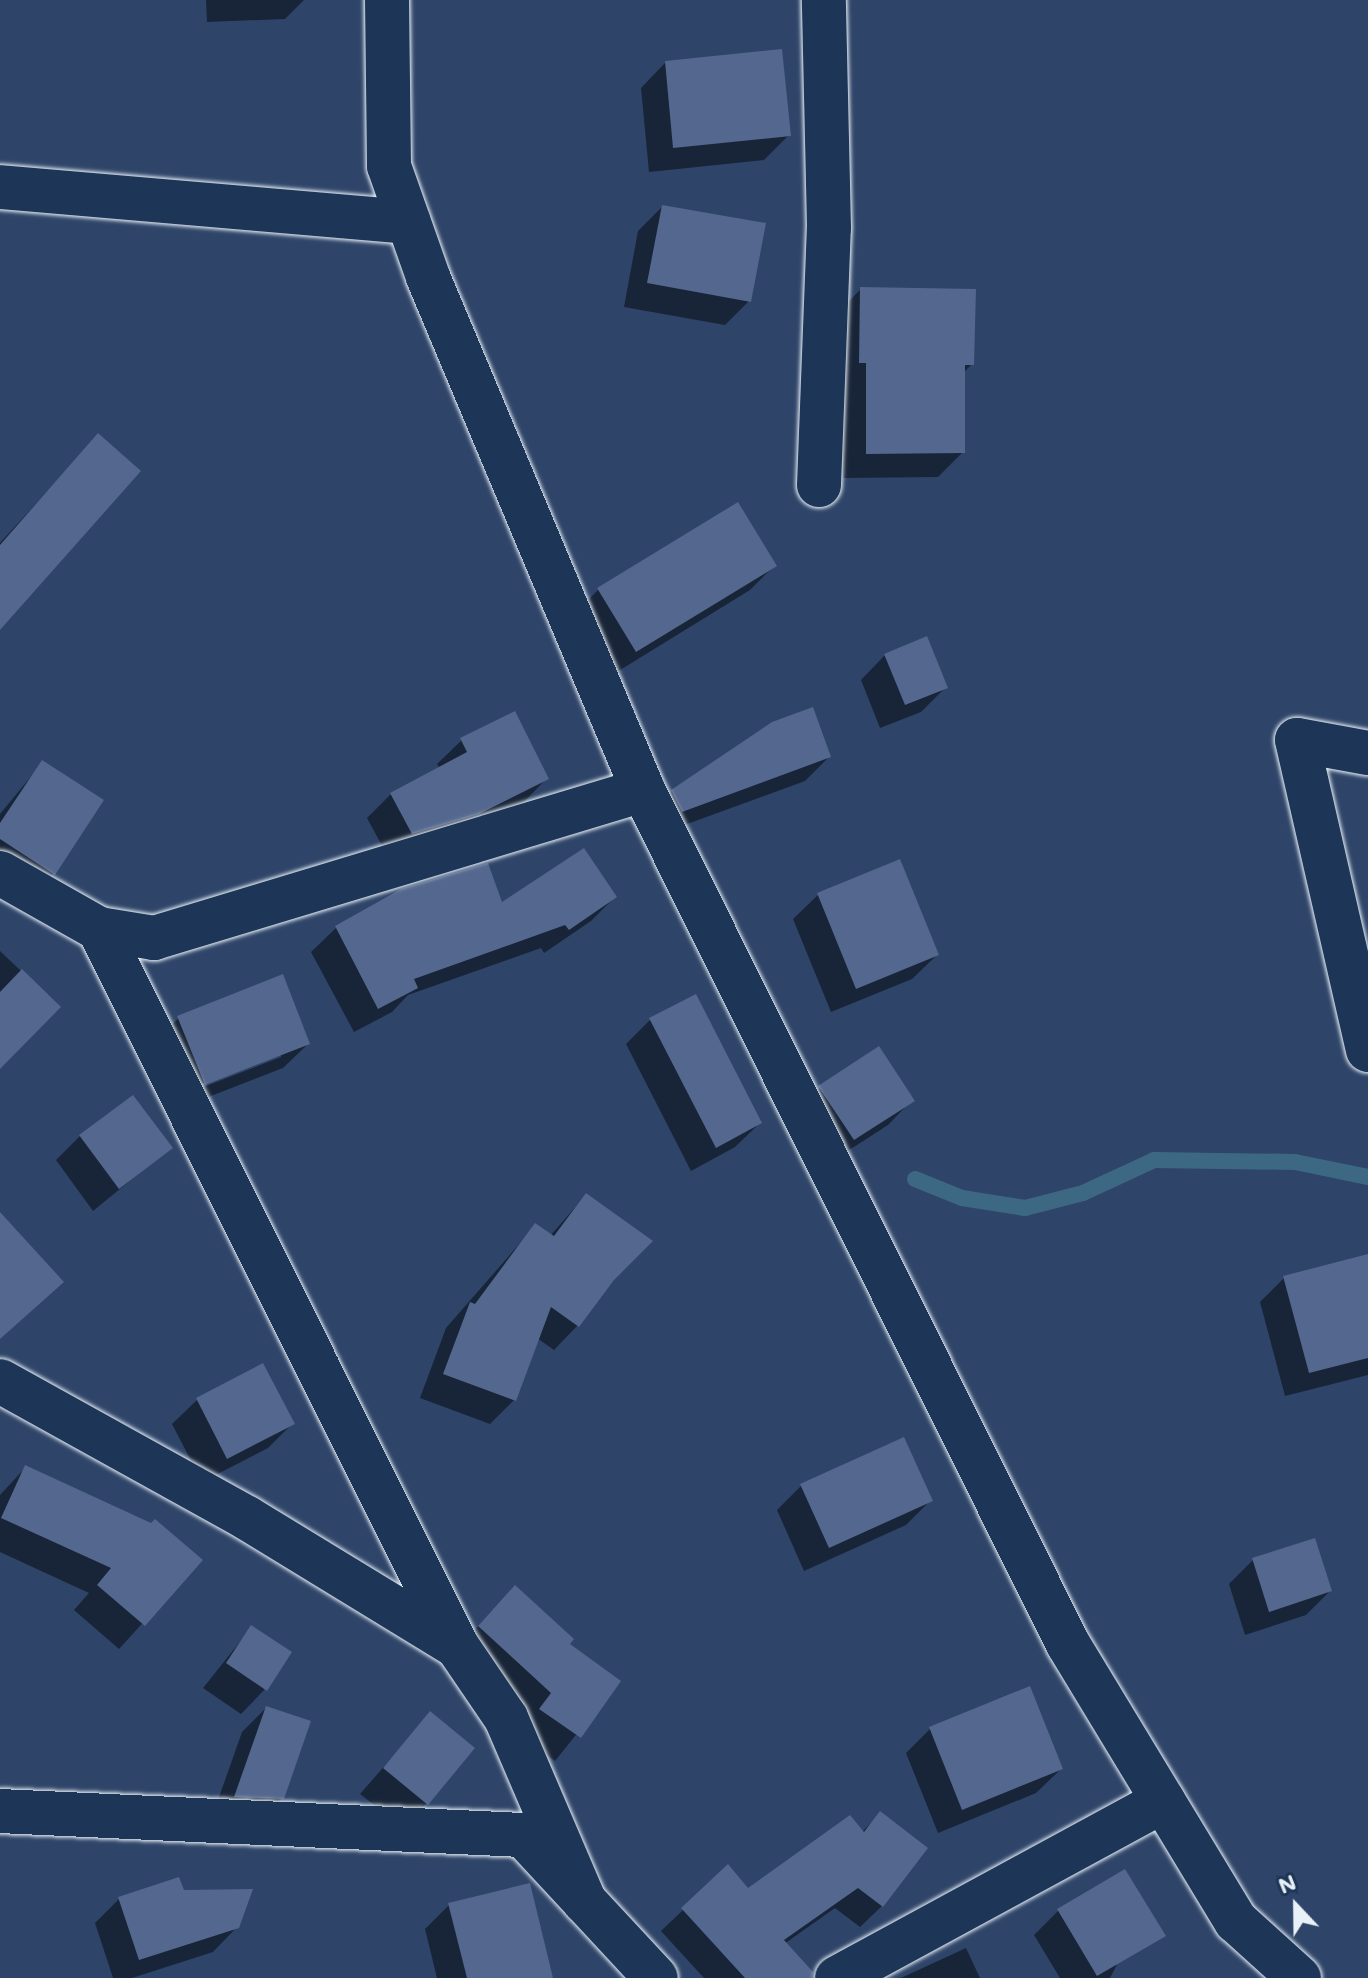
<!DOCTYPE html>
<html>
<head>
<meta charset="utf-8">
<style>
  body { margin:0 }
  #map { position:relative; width:1368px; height:1978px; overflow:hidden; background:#2e4468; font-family:Mali,sans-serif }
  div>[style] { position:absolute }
  .shadow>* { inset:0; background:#0007 }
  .stream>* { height:16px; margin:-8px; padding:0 8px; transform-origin:8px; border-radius:8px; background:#3d6883 }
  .building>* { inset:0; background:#54678e }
  .roads { filter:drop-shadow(0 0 2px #e8f1f8) drop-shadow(0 0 2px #e8f1f8) }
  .minor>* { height:44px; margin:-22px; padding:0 22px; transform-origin:22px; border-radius:22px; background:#1d3557 }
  span { translate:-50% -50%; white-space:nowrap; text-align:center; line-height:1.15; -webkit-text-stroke:8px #1d3557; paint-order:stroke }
  .north { position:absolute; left:1256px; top:1866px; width:80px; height:80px; -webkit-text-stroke:6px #1d3557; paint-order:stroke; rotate:338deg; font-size:22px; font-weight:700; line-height:32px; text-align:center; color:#e8f1f8 }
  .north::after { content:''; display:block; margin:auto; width:28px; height:36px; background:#e8f1f8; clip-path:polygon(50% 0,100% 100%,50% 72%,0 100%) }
</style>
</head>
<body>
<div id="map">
  <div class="shadow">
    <div style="clip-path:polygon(206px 0,304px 0,285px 19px,207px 22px)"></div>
    <div style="clip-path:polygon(665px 63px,789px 135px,764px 160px,649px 172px,641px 88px)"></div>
    <div style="clip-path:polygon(662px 207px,749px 301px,725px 325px,624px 307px,638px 231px)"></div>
    <div style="clip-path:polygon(861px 289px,972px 364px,963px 373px,963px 452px,938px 477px,843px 478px,837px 313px)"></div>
    <div style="clip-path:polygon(98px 436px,0 627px,0 543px)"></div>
    <div style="clip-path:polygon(774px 566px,750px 590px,612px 675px,574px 614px,598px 590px)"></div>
    <div style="clip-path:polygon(885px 655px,946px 687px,921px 712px,880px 728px,861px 680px)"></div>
    <div style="clip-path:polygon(462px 740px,547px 778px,523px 803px,453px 837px,388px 857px,367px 818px,391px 794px,440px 769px,437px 764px)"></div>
    <div style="clip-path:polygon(829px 757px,805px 781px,657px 835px,648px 816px,672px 791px)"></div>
    <div style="clip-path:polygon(43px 762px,102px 800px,53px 874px,29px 898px,0 879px,0 814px)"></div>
    <div style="clip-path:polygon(402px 891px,501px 905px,615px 897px,591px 921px,544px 953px,541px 948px,408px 995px,392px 1012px,354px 1032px,311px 952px,336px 928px)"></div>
    <div style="clip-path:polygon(818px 895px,937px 955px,912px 979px,831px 1012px,793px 919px)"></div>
    <div style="clip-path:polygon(0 951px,59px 1007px,0 1066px)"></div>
    <div style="clip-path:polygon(evenodd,179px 1018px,308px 1044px,283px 1068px,180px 1108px,154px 1042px,179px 1018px,281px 1053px,281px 1057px,196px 1090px,195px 1086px,281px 1053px)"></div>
    <div style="clip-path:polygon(650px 1020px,760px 1123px,735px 1147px,691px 1171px,626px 1044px)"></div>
    <div style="clip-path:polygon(820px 1088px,912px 1100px,888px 1125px,829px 1163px,795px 1112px)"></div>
    <div style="clip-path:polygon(80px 1136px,170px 1148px,93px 1211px,56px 1160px)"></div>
    <div style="clip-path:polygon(586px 1195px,610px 1281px,578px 1325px,554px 1350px,537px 1338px,514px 1400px,490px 1424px,420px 1398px,446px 1328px,536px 1225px,550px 1236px)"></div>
    <div style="clip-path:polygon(1368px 1256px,1368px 1375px,1285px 1396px,1260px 1302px,1284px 1278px)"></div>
    <div style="clip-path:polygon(262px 1366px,292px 1424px,268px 1448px,202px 1482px,172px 1424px,197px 1400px)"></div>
    <div style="clip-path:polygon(26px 1467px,151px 1525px,200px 1560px,119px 1649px,74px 1610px,89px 1593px,0 1552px,0 1495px)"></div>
    <div style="clip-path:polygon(801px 1486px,930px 1501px,906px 1525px,804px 1571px,777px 1510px)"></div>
    <div style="clip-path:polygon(1253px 1560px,1330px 1591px,1306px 1615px,1245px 1635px,1229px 1584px)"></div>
    <div style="clip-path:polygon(491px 1612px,567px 1645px,619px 1681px,555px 1761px,517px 1734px,455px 1651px)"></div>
    <div style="clip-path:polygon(251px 1628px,265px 1689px,241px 1714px,203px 1688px)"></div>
    <div style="clip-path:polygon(266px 1708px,282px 1798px,257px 1823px,211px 1820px,242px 1732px)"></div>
    <div style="clip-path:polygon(430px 1714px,427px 1803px,403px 1827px,360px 1794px)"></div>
    <div style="clip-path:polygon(930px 1729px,1061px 1769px,1036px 1793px,938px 1833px,906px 1753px)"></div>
    <div style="clip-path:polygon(880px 1814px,882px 1906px,860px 1927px,835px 1908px,784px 1944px,766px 1978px,704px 1978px,661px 1931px,728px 1867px,748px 1891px,862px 1832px)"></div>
    <div style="clip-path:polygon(182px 1892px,237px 1927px,213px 1952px,132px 1978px,113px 1978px,95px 1923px,119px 1899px)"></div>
    <div style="clip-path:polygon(449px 1905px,545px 1978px,437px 1978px,425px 1929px)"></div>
    <div style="clip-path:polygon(1146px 1908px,1110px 1978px,1060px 1978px,1034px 1935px,1059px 1910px)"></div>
    <div style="clip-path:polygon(966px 1948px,980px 1978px,901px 1978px)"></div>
  </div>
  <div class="stream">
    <div style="left:915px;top:1179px;width:51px;rotate:22deg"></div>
    <div style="left:962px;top:1198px;width:64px;rotate:9deg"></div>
    <div style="left:1025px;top:1208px;width:60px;rotate:-14.5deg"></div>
    <div style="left:1083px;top:1193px;width:78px;rotate:-24.9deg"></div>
    <div style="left:1154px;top:1160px;width:141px;rotate:0.8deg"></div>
    <div style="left:1295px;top:1162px;width:75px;rotate:11.6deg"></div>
  </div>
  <div class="building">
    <div style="clip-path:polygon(782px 49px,791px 136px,673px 148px,665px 61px)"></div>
    <div style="clip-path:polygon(662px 205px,766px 223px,751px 302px,647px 283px)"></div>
    <div style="clip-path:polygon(860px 287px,976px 289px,974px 365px,965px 365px,965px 453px,866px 454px,866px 363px,859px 363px)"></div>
    <div style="clip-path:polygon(98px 433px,141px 471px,0 630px,0 545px)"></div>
    <div style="clip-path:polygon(738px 502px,777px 566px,636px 652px,597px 588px)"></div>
    <div style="clip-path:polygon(927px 636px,948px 688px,905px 705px,884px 654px)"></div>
    <div style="clip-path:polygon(813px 707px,831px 757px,682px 812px,671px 790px,772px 722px)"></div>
    <div style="clip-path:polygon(515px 711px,549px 779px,479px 814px,412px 834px,390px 793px,467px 752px,460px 738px)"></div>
    <div style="clip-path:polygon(42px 760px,104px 800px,55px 875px,0 839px,0 823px)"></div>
    <div style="clip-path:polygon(584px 848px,617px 897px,569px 930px,565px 925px,414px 979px,418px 988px,378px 1009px,335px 926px,401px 889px,488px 863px,502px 902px)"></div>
    <div style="clip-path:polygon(900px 859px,939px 955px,856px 989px,817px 893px)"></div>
    <div style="clip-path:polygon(22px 969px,61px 1007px,0 1069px,0 992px)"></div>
    <div style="clip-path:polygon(283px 974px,310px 1044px,205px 1085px,177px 1016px)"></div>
    <div style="clip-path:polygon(696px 994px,762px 1123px,716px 1148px,649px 1018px)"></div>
    <div style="clip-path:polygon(879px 1046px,915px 1101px,854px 1140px,818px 1086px)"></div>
    <div style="clip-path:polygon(133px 1095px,173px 1148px,119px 1189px,79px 1135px)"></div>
    <div style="clip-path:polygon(586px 1193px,653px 1241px,614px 1280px,579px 1327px,551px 1307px,516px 1401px,443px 1374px,470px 1302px,475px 1304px,535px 1223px,554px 1236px)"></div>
    <div style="clip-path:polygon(0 1212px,64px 1282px,0 1339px)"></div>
    <div style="clip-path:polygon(1368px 1254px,1368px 1358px,1309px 1373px,1283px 1276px)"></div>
    <div style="clip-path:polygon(263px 1363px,295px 1424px,227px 1459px,196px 1398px)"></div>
    <div style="clip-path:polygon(904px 1437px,933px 1501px,829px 1548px,800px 1484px)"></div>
    <div style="clip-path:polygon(25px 1465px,151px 1523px,155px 1519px,203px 1560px,145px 1626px,97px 1585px,111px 1568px,1px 1518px)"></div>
    <div style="clip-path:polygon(1315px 1538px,1332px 1591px,1269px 1612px,1252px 1558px)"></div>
    <div style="clip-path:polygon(515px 1585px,574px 1639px,570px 1644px,621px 1681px,581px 1738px,539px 1709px,551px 1693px,478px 1626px)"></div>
    <div style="clip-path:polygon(251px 1625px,292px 1652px,267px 1691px,226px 1663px)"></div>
    <div style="clip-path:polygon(1030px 1686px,1063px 1769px,962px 1810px,929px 1727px)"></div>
    <div style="clip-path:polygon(266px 1706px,311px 1721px,284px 1799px,234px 1797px)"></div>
    <div style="clip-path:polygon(430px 1711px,475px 1748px,428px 1805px,383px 1768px)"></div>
    <div style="clip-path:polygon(880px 1811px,928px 1848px,883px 1907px,858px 1888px,784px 1940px,813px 1972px,812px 1978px,745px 1978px,681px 1908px,728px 1864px,748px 1888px,850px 1815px,864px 1832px)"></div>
    <div style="clip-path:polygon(1125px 1869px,1166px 1936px,1097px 1976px,1057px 1909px)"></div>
    <div style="clip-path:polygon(179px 1877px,184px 1890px,253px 1889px,239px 1928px,139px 1960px,118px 1897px)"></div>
    <div style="clip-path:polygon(530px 1883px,553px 1978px,467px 1978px,448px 1903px)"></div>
  </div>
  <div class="roads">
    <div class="minor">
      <div style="left:387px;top:0;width:166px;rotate:89.3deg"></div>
      <div style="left:389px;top:166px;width:118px;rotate:70.6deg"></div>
      <div style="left:428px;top:277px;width:556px;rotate:67.26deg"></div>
      <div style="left:643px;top:790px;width:954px;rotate:63.54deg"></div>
      <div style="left:1068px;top:1644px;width:324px;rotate:58.8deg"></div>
      <div style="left:1236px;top:1921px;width:85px;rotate:42.1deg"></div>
      <div style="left:0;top:187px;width:410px;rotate:4.9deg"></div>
      <div style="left:819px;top:485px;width:257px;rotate:-87.8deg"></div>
      <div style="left:829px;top:228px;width:228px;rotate:-91.3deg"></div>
      <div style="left:1368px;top:753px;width:72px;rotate:-169.6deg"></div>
      <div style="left:1297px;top:740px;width:318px;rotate:77.1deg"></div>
      <div style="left:0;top:873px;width:114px;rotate:29.5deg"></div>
      <div style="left:99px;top:929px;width:56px;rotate:9.3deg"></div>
      <div style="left:154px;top:938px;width:511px;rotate:-16.84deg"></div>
      <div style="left:99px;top:929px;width:801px;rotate:63.47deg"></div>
      <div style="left:0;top:1381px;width:282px;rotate:29deg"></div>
      <div style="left:247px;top:1518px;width:246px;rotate:31.4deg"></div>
      <div style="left:457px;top:1646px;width:87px;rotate:55.8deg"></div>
      <div style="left:506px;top:1718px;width:200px;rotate:66.8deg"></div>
      <div style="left:0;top:1811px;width:524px;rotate:2.63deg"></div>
      <div style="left:523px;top:1835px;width:195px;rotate:47.1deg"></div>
      <div style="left:837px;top:1978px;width:371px;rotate:-28.5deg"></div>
    </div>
  </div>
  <div class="north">N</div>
</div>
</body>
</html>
